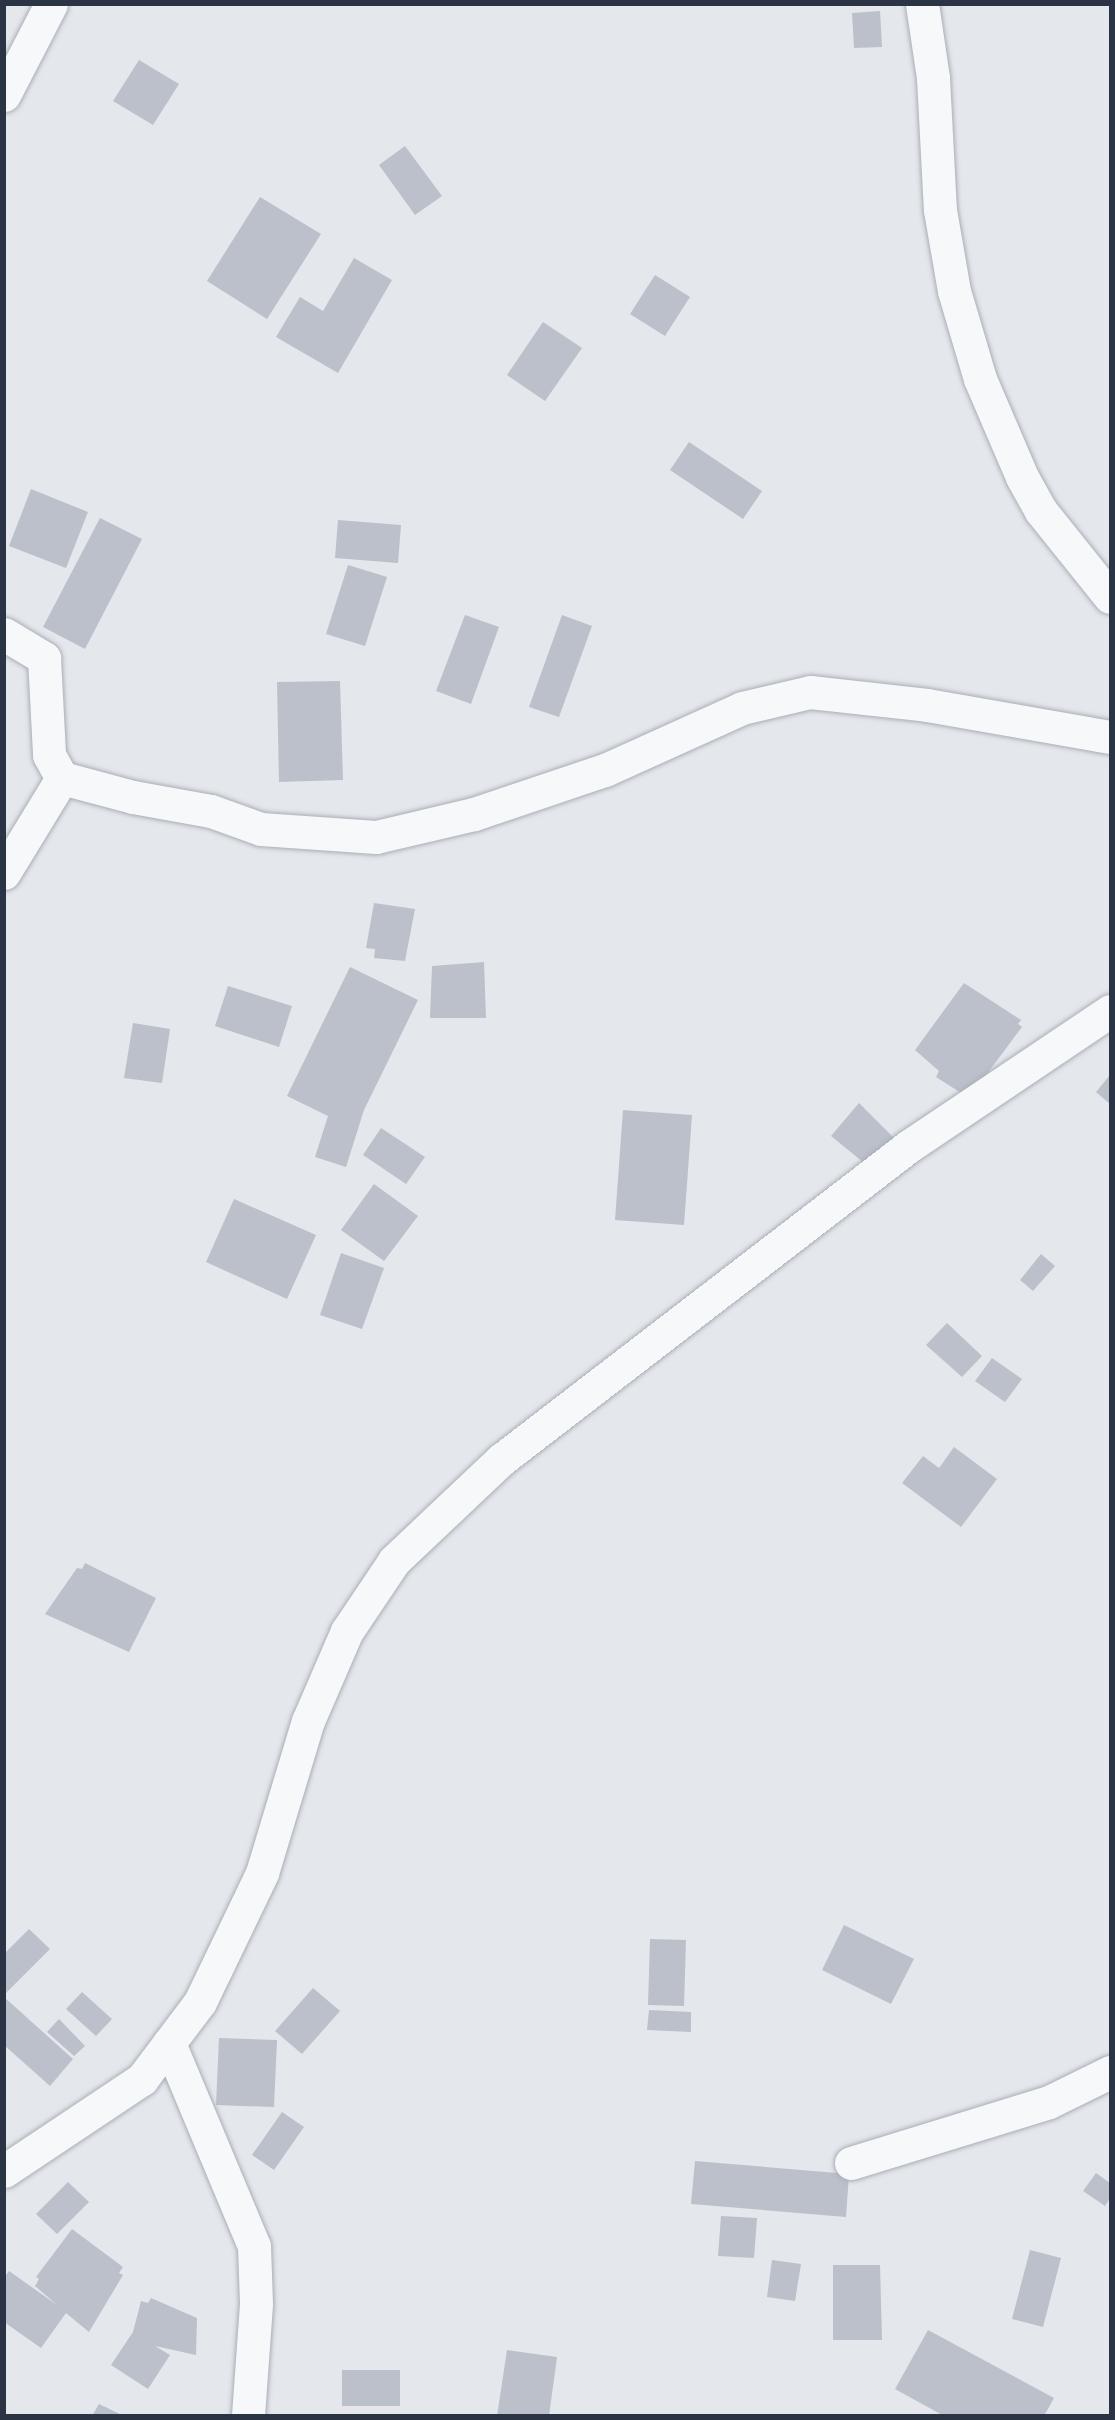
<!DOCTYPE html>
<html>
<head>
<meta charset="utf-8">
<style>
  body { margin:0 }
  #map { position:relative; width:1115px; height:2420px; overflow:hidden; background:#e4e7ec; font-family:Helvetica,sans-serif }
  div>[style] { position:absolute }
  .building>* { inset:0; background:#bbc0ca }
  .roads { filter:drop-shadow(0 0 2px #a9aeb7) drop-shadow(0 0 2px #a9aeb7) }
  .minor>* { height:33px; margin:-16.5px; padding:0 16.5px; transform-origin:16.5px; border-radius:16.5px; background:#f7f8fa }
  span { translate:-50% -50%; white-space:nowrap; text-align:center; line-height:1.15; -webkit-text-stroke:6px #f4f6f9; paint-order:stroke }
  .frame { position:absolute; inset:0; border:6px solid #2b3445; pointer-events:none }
</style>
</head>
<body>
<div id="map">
  <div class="building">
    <div style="clip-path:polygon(880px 11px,882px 47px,854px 48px,852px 13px)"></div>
    <div style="clip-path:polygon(139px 60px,179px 84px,153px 125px,113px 101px)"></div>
    <div style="clip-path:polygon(405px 146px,442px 196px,415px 215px,379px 165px)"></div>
    <div style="clip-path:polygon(260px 197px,321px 234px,267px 319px,207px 281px)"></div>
    <div style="clip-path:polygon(354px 258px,392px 280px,338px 373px,276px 337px,300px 297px,323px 311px)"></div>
    <div style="clip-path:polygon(655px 275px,690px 297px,665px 336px,630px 314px)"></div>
    <div style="clip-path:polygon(543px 322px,582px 348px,545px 401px,507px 375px)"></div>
    <div style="clip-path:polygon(689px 442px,762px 491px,743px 519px,670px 470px)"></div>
    <div style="clip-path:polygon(31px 489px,88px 512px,66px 568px,9px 546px)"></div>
    <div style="clip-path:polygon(100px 518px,142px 539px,85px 649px,43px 627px)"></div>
    <div style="clip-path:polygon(338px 520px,401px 525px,398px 563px,335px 558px)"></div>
    <div style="clip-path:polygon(348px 565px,387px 577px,365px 646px,326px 634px)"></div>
    <div style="clip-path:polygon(465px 615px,499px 627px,471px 704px,436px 691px)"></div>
    <div style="clip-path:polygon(562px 615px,592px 626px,559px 717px,529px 707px)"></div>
    <div style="clip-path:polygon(340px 681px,343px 780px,279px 782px,277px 682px)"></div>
    <div style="clip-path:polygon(374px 903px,415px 909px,405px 961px,374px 958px,375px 949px,366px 948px)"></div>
    <div style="clip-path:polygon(484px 962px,486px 1018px,430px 1018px,432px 966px)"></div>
    <div style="clip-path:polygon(350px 967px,418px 1000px,364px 1110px,346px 1167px,315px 1157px,328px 1116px,287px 1096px)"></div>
    <div style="clip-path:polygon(964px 983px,1021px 1020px,1018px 1024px,1022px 1027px,969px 1098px,936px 1077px,939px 1071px,915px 1050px)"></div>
    <div style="clip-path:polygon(228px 986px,292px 1006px,279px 1047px,215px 1026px)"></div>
    <div style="clip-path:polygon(133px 1023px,170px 1029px,162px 1083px,124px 1078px)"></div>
    <div style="clip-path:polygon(1110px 1075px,1110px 1104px,1096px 1092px)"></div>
    <div style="clip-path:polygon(859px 1103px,893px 1137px,869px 1167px,831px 1136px)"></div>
    <div style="clip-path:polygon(623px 1110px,692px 1115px,684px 1225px,615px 1220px)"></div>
    <div style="clip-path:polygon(381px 1128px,425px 1157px,406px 1184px,363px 1155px)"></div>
    <div style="clip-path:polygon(374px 1184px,418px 1216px,384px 1261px,341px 1230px)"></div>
    <div style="clip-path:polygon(234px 1199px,316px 1235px,287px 1299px,206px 1262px)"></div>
    <div style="clip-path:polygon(341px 1253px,384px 1268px,362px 1329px,320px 1315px)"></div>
    <div style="clip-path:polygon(1041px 1254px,1055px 1266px,1033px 1291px,1020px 1280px)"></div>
    <div style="clip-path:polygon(947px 1323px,982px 1356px,962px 1377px,926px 1345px)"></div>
    <div style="clip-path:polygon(992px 1358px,1022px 1379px,1005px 1402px,975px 1381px)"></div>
    <div style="clip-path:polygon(954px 1447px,997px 1479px,961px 1527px,902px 1483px,923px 1456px,939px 1468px)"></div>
    <div style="clip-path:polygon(85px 1563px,156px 1598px,129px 1652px,45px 1614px,77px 1568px,82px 1569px)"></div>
    <div style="clip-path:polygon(844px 1925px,914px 1959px,891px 2004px,822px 1970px)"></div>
    <div style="clip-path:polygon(29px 1929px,50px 1949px,4px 1995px,4px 1954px)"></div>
    <div style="clip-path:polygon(650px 1939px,686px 1940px,684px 2006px,648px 2005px)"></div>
    <div style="clip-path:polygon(313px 1988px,340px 2011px,302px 2054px,275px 2031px)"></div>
    <div style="clip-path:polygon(82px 1992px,112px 2019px,96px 2036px,66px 2009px)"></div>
    <div style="clip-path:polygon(4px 1997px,73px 2059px,50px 2086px,4px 2045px)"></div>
    <div style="clip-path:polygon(649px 2010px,691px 2012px,691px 2032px,647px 2030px)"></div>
    <div style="clip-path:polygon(59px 2019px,85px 2046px,74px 2056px,47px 2032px)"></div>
    <div style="clip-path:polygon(219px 2038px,277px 2040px,274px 2107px,216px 2105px)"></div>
    <div style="clip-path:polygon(282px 2112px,304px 2127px,274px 2170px,252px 2155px)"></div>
    <div style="clip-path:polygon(695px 2161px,849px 2174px,846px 2217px,691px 2204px)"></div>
    <div style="clip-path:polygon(1096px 2173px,1110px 2183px,1110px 2198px,1105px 2206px,1083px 2191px)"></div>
    <div style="clip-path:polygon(68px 2182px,89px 2202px,57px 2234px,36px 2214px)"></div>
    <div style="clip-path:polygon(721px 2216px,757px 2218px,754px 2258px,718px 2256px)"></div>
    <div style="clip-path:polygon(72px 2229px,123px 2267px,119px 2273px,123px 2275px,89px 2332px,66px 2313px,41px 2348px,4px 2322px,4px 2278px,9px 2271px,57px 2305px,35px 2286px,39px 2279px,36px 2277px)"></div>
    <div style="clip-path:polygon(1030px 2250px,1061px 2258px,1043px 2327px,1012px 2319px)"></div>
    <div style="clip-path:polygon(772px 2260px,801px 2264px,795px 2301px,767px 2297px)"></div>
    <div style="clip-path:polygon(833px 2265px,880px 2265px,882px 2340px,833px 2340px)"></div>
    <div style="clip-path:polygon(151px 2298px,197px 2318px,196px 2355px,155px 2346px,170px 2355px,148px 2389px,111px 2365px,133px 2332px,141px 2301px,148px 2303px)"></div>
    <div style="clip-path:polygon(928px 2330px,1054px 2398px,1044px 2416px,944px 2416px,895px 2389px)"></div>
    <div style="clip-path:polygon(507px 2350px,557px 2357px,549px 2416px,497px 2416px)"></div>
    <div style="clip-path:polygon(342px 2370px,400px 2370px,400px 2406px,342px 2406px)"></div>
    <div style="clip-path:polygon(99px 2404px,124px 2416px,92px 2416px)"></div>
  </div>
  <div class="roads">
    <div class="minor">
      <div style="left:922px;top:4px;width:75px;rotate:81.5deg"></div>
      <div style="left:933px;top:78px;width:132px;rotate:87deg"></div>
      <div style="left:940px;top:210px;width:82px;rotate:80.2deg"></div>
      <div style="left:954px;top:291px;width:92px;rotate:73.5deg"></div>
      <div style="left:980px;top:379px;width:107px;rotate:66.8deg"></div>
      <div style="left:1022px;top:477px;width:39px;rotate:61deg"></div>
      <div style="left:1041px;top:511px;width:110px;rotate:51.3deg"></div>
      <div style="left:4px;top:95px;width:102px;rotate:-62.7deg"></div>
      <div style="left:4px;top:634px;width:47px;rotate:31deg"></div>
      <div style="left:44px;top:658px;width:97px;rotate:87deg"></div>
      <div style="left:49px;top:755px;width:26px;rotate:61deg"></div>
      <div style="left:62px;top:778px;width:73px;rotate:15deg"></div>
      <div style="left:133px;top:797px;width:79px;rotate:10.2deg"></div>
      <div style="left:211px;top:811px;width:53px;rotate:19.8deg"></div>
      <div style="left:261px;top:829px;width:115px;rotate:4deg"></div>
      <div style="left:376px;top:837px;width:101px;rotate:-13.2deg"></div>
      <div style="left:474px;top:814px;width:138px;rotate:-18.6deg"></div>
      <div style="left:605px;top:770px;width:150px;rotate:-24.3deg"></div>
      <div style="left:742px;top:708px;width:70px;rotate:-13.2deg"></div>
      <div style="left:810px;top:692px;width:118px;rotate:6.3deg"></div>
      <div style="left:927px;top:705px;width:186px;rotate:9.9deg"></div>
      <div style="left:4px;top:873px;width:111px;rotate:-58.6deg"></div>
      <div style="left:169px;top:2043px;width:220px;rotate:67.3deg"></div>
      <div style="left:254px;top:2246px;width:58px;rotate:88deg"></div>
      <div style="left:256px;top:2304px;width:112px;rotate:94.1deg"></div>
      <div style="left:851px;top:2163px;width:207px;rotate:-17.1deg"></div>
      <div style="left:1049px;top:2102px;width:68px;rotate:-26.2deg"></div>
      <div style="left:4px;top:2171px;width:166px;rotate:-33.7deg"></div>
      <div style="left:142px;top:2079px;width:96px;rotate:-53deg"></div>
      <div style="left:200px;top:2002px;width:143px;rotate:-64.3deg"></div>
      <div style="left:262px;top:1873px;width:159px;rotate:-73.2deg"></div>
      <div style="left:308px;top:1721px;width:98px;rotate:-66.6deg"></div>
      <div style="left:347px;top:1631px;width:84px;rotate:-56.1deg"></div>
      <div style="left:394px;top:1561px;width:149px;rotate:-43.4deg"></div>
      <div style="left:502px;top:1459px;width:513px;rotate:-37.56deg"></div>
      <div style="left:909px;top:1146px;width:242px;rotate:-33.9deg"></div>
    </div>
  </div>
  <div class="frame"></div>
</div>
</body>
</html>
